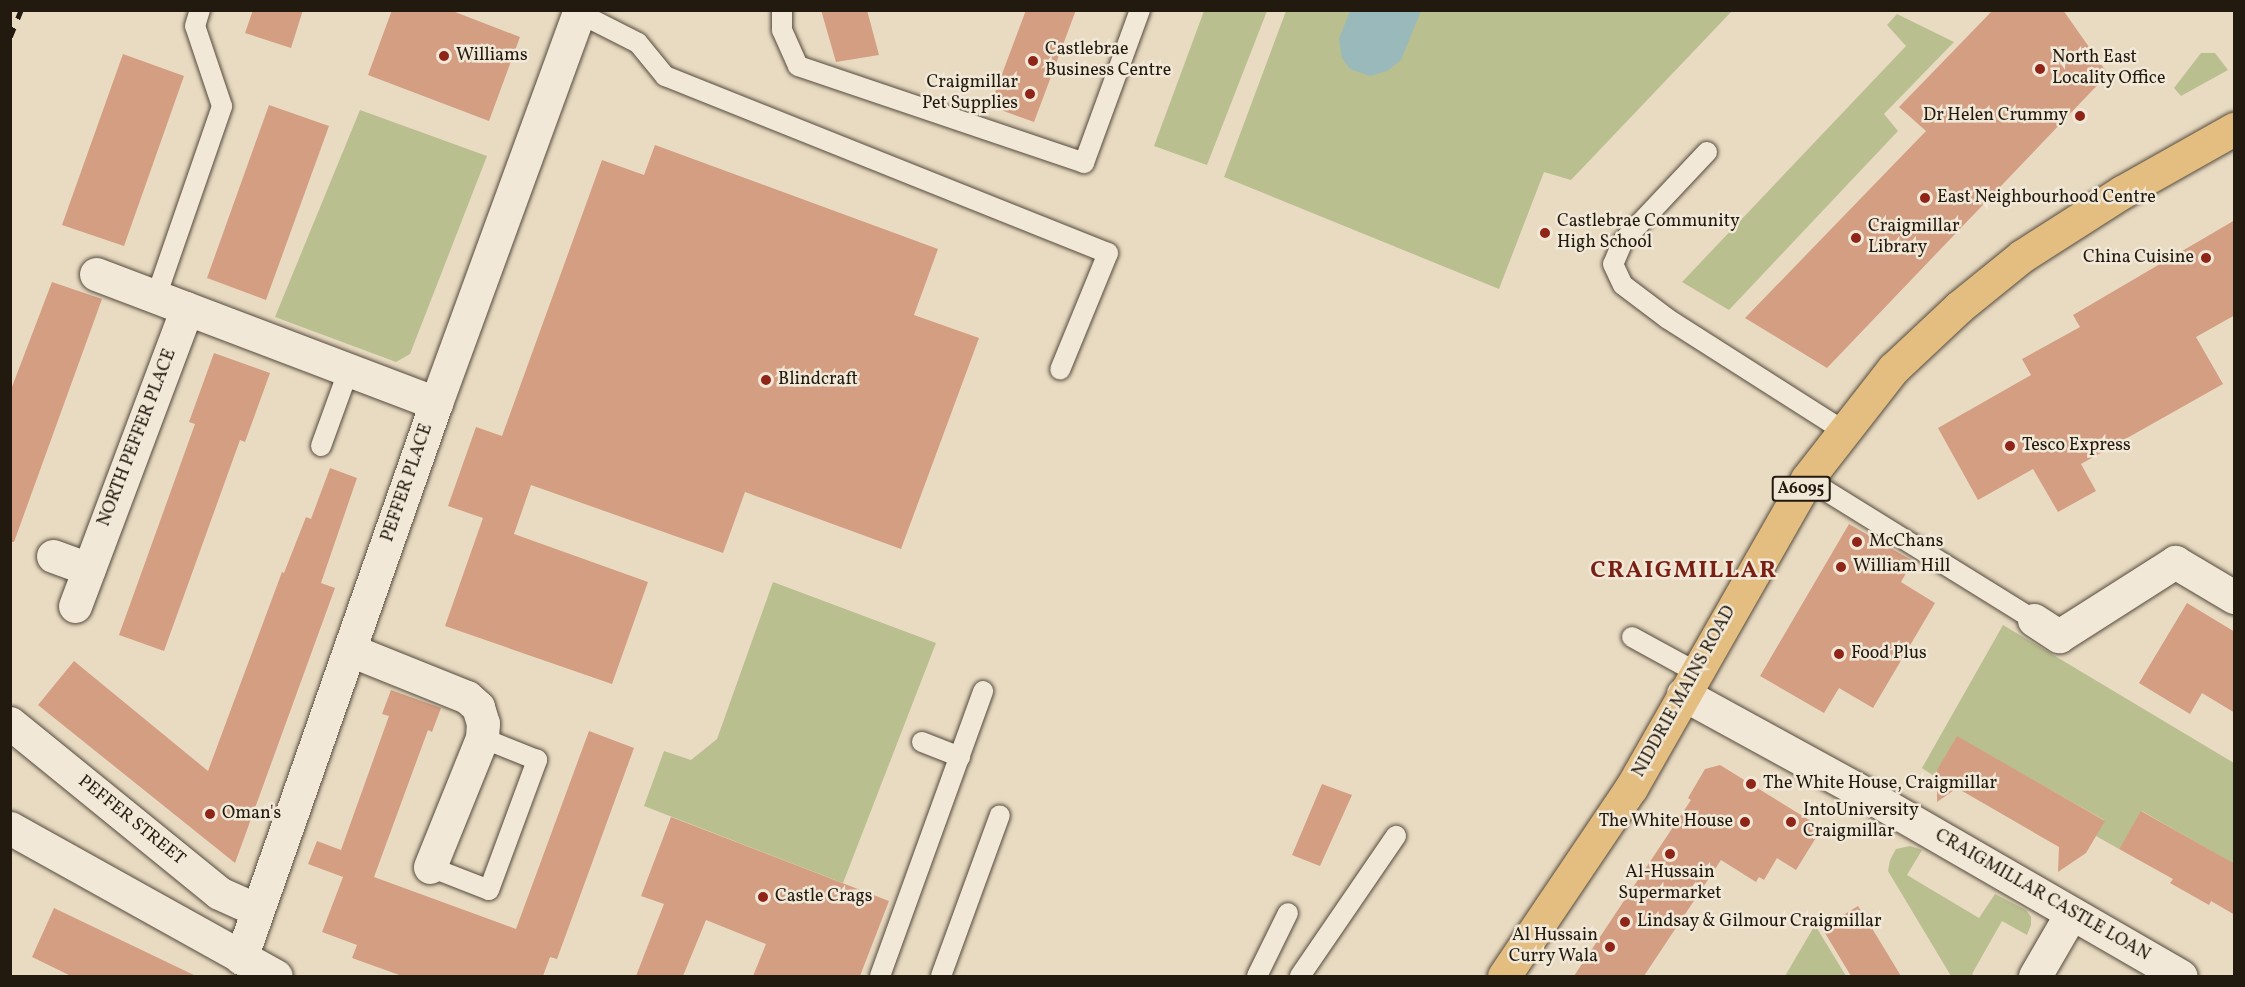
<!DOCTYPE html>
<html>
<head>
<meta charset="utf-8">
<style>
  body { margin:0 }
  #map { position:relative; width:2245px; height:987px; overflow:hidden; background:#e9dbc2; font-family:Vollkorn,serif }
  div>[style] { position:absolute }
  .green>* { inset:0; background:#babf90 }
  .water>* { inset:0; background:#99b9ba }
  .building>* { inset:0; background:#d49e82 }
  .roads { filter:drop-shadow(0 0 2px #544a3c) drop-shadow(0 0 2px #544a3c) }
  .lane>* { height:20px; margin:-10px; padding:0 10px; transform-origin:10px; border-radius:10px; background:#f1e8d7 }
  .street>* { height:33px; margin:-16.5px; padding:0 16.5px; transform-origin:16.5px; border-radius:16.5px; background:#f1e8d7 }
  .secondary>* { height:33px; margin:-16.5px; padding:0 16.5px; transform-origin:16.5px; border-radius:16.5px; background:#f1e8d7 }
  .primary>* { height:33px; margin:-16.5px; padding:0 16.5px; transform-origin:16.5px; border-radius:16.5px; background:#e4be81 }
  .rail>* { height:4.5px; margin-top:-2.25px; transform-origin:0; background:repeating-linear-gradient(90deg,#231a0f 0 10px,transparent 0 20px) }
  .dots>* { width:16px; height:16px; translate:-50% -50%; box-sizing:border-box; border:3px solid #f1e8d7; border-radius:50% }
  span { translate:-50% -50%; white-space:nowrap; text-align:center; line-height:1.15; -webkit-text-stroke:5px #f1e8d7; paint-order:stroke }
  .shield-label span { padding:2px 4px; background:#f1e8d7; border:2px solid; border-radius:4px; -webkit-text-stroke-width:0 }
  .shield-label { font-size:16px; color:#231a0f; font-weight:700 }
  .poi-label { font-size:18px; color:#231a0f }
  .left { translate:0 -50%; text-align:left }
  .right { translate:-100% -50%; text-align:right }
  .street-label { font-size:18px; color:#231a0f }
  .district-label { font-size:24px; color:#7a1f14; font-weight:700; letter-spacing:1.5px }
  .frame { position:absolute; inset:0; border:12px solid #231a0f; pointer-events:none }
</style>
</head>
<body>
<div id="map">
  <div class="green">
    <div style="clip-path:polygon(1204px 11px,1267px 11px,1207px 165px,1154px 146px)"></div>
    <div style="clip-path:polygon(1286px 11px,1732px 11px,1571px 180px,1544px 172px,1499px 289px,1224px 177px)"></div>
    <div style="clip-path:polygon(1897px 14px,1954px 42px,1884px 114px,1898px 131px,1729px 310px,1682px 282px,1906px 46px,1887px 25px)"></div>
    <div style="clip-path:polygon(2201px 53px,2215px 53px,2228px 70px,2181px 96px,2174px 88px)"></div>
    <div style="clip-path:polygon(360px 110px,487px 156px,410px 354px,396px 362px,275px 317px)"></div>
    <div style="clip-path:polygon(773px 582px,936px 643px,843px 883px,644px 806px,664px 751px,691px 760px,717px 739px)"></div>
    <div style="clip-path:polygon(2003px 625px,2234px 763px,2234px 864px,2142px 811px,2119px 849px,2096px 836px,2104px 820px,1957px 737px,1934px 776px,1922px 768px)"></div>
    <div style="clip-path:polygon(1910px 846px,1922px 850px,1907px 875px,1979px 918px,1995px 894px,2026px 910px,2031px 917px,2031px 925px,2027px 935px,2002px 921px,1972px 974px,1975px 976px,1951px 976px,1888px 871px,1890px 860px,1896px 849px)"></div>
    <div style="clip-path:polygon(1815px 925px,1846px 976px,1784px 976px,1785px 976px)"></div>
  </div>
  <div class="water">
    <div style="clip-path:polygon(1350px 11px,1421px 11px,1401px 60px,1387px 71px,1370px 76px,1350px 69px,1342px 58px,1339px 39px)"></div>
  </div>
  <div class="building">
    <div style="clip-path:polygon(253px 10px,303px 10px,291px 48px,245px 33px)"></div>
    <div style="clip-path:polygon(392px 10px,450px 10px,520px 37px,489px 121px,368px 75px)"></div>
    <div style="clip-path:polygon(821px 10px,867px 10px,879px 55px,836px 62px)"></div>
    <div style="clip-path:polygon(1026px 10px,1076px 10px,1034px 122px,990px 106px)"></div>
    <div style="clip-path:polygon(1993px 10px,2063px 10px,2108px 74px,1827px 368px,1745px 318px,1926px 131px,1899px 107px)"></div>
    <div style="clip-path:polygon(123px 54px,184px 76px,124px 246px,62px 225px)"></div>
    <div style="clip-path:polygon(269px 105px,329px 126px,266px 300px,207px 278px)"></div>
    <div style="clip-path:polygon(655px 145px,938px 249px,914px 315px,979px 338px,901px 549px,745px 492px,723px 553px,531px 485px,514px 534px,648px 582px,612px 684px,445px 626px,483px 518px,448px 506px,476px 427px,502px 436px,602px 160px,644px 175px)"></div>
    <div style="clip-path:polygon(2235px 220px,2235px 315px,2196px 337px,2223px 384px,2081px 464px,2096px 491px,2058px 512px,2033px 469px,1978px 500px,1938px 428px,2031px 375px,2022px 359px,2080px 327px,2073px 315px)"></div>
    <div style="clip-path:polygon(52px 282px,102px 299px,14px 542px,10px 542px,10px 392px)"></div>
    <div style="clip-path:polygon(214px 353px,270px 373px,245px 442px,240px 440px,164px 651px,119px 635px,195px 424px,189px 422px)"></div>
    <div style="clip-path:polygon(330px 468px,357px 478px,321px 583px,335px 588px,235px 863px,38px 705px,74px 661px,208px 771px,282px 572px,284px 573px,306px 517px,311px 519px)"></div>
    <div style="clip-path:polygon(1849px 524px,1913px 561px,1901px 582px,1935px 603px,1873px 708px,1839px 688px,1824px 713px,1760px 676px)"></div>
    <div style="clip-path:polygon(2187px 603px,2235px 632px,2235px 713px,2202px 693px,2190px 714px,2139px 683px)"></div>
    <div style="clip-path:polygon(391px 690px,441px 708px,432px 732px,428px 730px,374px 877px,516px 929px,589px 731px,634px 748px,557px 959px,550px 957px,543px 976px,402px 976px,352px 958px,357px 945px,322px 932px,343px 877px,308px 864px,317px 841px,341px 850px,389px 716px,382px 714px)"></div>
    <div style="clip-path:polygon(1957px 736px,2105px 821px,2086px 853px,2058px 872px,2059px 847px,1957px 788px,1937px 802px,1937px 770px)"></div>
    <div style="clip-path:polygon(1720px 765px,1822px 828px,1796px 870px,1777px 858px,1764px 880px,1759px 877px,1756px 882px,1721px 860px,1644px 976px,1574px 976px,1691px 800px,1688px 798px,1705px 769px)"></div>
    <div style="clip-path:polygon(1322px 784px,1352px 795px,1320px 866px,1292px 855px)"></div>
    <div style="clip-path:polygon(2141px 811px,2235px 864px,2235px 915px,2211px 901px,2209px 905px,2170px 883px,2173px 879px,2119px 849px)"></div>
    <div style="clip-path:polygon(671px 817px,889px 901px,860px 976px,753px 976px,766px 944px,706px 920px,683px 976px,636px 976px,664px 904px,641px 896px)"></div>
    <div style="clip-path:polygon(1858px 906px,1873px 930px,1901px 976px,1851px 976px,1822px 928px)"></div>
    <div style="clip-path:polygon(54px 908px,196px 976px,71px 976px,32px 957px)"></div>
  </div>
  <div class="roads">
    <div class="lane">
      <div style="left:573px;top:10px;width:73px;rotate:26.9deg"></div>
      <div style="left:638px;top:43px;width:43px;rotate:50.7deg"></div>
      <div style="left:665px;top:76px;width:477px;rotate:21.8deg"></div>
      <div style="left:1108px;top:253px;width:126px;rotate:112.3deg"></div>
      <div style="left:782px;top:10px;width:20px;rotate:90deg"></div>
      <div style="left:782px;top:30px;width:39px;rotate:66deg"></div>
      <div style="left:798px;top:66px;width:302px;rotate:18.7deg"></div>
      <div style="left:1084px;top:163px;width:163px;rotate:-69.9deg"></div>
      <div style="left:1707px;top:152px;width:122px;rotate:133.3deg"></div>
      <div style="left:1623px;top:241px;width:25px;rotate:113deg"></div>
      <div style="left:1613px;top:264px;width:23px;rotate:65deg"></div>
      <div style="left:1623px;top:285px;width:56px;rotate:37.1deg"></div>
      <div style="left:1668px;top:319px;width:209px;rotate:32.5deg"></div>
      <div style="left:156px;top:297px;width:202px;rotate:-70.9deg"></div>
      <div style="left:222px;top:106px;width:84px;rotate:-108.6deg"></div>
      <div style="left:195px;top:26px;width:17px;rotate:-73deg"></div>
      <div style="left:321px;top:446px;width:82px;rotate:-70deg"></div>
      <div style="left:1807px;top:479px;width:267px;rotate:31.8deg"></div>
      <div style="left:1632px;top:637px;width:73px;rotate:28.7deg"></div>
      <div style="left:922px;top:742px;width:41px;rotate:21.5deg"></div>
      <div style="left:430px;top:867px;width:63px;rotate:21.3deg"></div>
      <div style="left:489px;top:890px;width:139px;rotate:-69.7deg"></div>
      <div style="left:537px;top:760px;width:59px;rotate:-158.2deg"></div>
      <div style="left:880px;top:976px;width:303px;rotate:-70.1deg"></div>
      <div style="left:941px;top:976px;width:171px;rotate:-69.9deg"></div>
      <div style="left:1257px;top:976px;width:70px;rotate:-63.8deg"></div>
      <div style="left:1300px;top:976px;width:170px;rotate:-55.6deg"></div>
    </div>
    <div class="street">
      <div style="left:96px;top:274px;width:364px;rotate:20.8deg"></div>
      <div style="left:53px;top:556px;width:38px;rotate:20deg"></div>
      <div style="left:75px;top:606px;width:318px;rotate:-69.4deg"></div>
      <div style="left:2034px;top:620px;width:30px;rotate:33deg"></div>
      <div style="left:2059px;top:636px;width:138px;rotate:-32.5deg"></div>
      <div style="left:2175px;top:562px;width:69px;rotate:30.7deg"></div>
      <div style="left:350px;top:650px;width:126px;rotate:21.9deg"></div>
      <div style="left:467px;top:697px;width:15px;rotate:42deg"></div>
      <div style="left:478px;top:707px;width:17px;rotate:73deg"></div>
      <div style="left:483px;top:723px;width:15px;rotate:94deg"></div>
      <div style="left:482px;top:738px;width:139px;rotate:112deg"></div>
      <div style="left:1683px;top:694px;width:196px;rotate:28.7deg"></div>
      <div style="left:1855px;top:788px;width:376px;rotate:30deg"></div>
      <div style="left:10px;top:723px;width:269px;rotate:39.1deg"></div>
      <div style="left:219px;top:893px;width:42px;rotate:24.1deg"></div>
      <div style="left:241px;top:958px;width:588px;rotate:-70.64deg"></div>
      <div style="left:436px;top:403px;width:419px;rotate:-69.9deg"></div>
      <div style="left:2035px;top:976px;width:72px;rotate:-59.9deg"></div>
    </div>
    <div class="secondary">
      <div style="left:10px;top:828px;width:304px;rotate:29.1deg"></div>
    </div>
    <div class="primary">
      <div style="left:1504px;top:976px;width:227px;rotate:-56deg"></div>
      <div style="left:1631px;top:788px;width:356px;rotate:-60.3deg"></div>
      <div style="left:1807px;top:479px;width:140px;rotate:-52deg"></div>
      <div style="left:1893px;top:369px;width:91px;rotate:-43.2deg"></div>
      <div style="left:1959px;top:307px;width:81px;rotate:-39deg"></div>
      <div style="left:2022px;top:256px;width:119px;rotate:-32.6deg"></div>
      <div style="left:2122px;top:192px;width:129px;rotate:-29.4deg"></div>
    </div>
  </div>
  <div class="rail">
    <div style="left:10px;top:37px;width:29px;rotate:-68deg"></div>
  </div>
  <div class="dots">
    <div style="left:444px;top:56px;background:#8f2418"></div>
    <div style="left:1033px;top:61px;background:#8f2418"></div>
    <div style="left:2040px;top:69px;background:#8f2418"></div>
    <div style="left:1030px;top:94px;background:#8f2418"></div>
    <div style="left:2080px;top:116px;background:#8f2418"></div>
    <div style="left:1925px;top:198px;background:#8f2418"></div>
    <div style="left:1545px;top:233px;background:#8f2418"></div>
    <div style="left:1856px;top:238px;background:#8f2418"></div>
    <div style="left:2206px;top:258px;background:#8f2418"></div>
    <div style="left:766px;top:380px;background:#8f2418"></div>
    <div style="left:2010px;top:446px;background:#8f2418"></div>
    <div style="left:1857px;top:542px;background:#8f2418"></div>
    <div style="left:1841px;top:567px;background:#8f2418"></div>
    <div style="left:1839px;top:654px;background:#8f2418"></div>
    <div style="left:1751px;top:784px;background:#8f2418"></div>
    <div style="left:210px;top:814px;background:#8f2418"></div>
    <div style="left:1745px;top:822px;background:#8f2418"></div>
    <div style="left:1791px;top:822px;background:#8f2418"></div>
    <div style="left:1670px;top:854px;background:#8f2418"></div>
    <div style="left:763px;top:897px;background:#8f2418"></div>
    <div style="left:1625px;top:922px;background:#8f2418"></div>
    <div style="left:1610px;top:947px;background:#8f2418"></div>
  </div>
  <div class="shield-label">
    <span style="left:1801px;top:489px">A6095</span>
  </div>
  <div class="poi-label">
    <span class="left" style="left:1045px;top:61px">Castlebrae<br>Business Centre</span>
    <span class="left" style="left:456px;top:56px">Williams</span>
    <span class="left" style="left:2052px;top:69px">North East<br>Locality Office</span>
    <span class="right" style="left:1018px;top:94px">Craigmillar<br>Pet Supplies</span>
    <span class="right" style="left:2068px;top:116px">Dr Helen Crummy</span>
    <span class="left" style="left:1937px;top:198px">East Neighbourhood Centre</span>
    <span class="left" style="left:1557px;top:233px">Castlebrae Community<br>High School</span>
    <span class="left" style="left:1868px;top:238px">Craigmillar<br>Library</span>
    <span class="right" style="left:2194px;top:258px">China Cuisine</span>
    <span class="left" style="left:778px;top:380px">Blindcraft</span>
    <span class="left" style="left:2022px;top:446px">Tesco Express</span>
    <span class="left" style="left:1869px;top:542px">McChans</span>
    <span class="left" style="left:1853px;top:567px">William Hill</span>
    <span class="left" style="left:1851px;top:654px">Food Plus</span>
    <span class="left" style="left:1763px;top:784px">The White House, Craigmillar</span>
    <span class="left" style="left:1803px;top:822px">IntoUniversity<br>Craigmillar</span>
    <span class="left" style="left:222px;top:814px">Oman's</span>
    <span class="right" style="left:1733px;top:822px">The White House</span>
    <span style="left:1670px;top:884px">Al-Hussain<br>Supermarket</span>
    <span class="left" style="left:775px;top:897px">Castle Crags</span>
    <span class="left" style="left:1637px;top:922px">Lindsay &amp; Gilmour Craigmillar</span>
    <span class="right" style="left:1598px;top:947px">Al Hussain<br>Curry Wala</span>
  </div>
  <div class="street-label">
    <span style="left:138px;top:438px;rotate:-69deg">NORTH PEFFER PLACE</span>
    <span style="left:408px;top:483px;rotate:-71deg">PEFFER PLACE</span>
    <span style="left:1685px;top:692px;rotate:-61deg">NIDDRIE MAINS ROAD</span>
    <span style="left:131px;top:821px;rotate:39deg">PEFFER STREET</span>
    <span style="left:2042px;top:896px;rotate:30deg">CRAIGMILLAR CASTLE LOAN</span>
  </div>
  <div class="district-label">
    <span style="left:1684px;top:572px">CRAIGMILLAR</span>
  </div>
  <div class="frame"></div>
</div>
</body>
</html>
